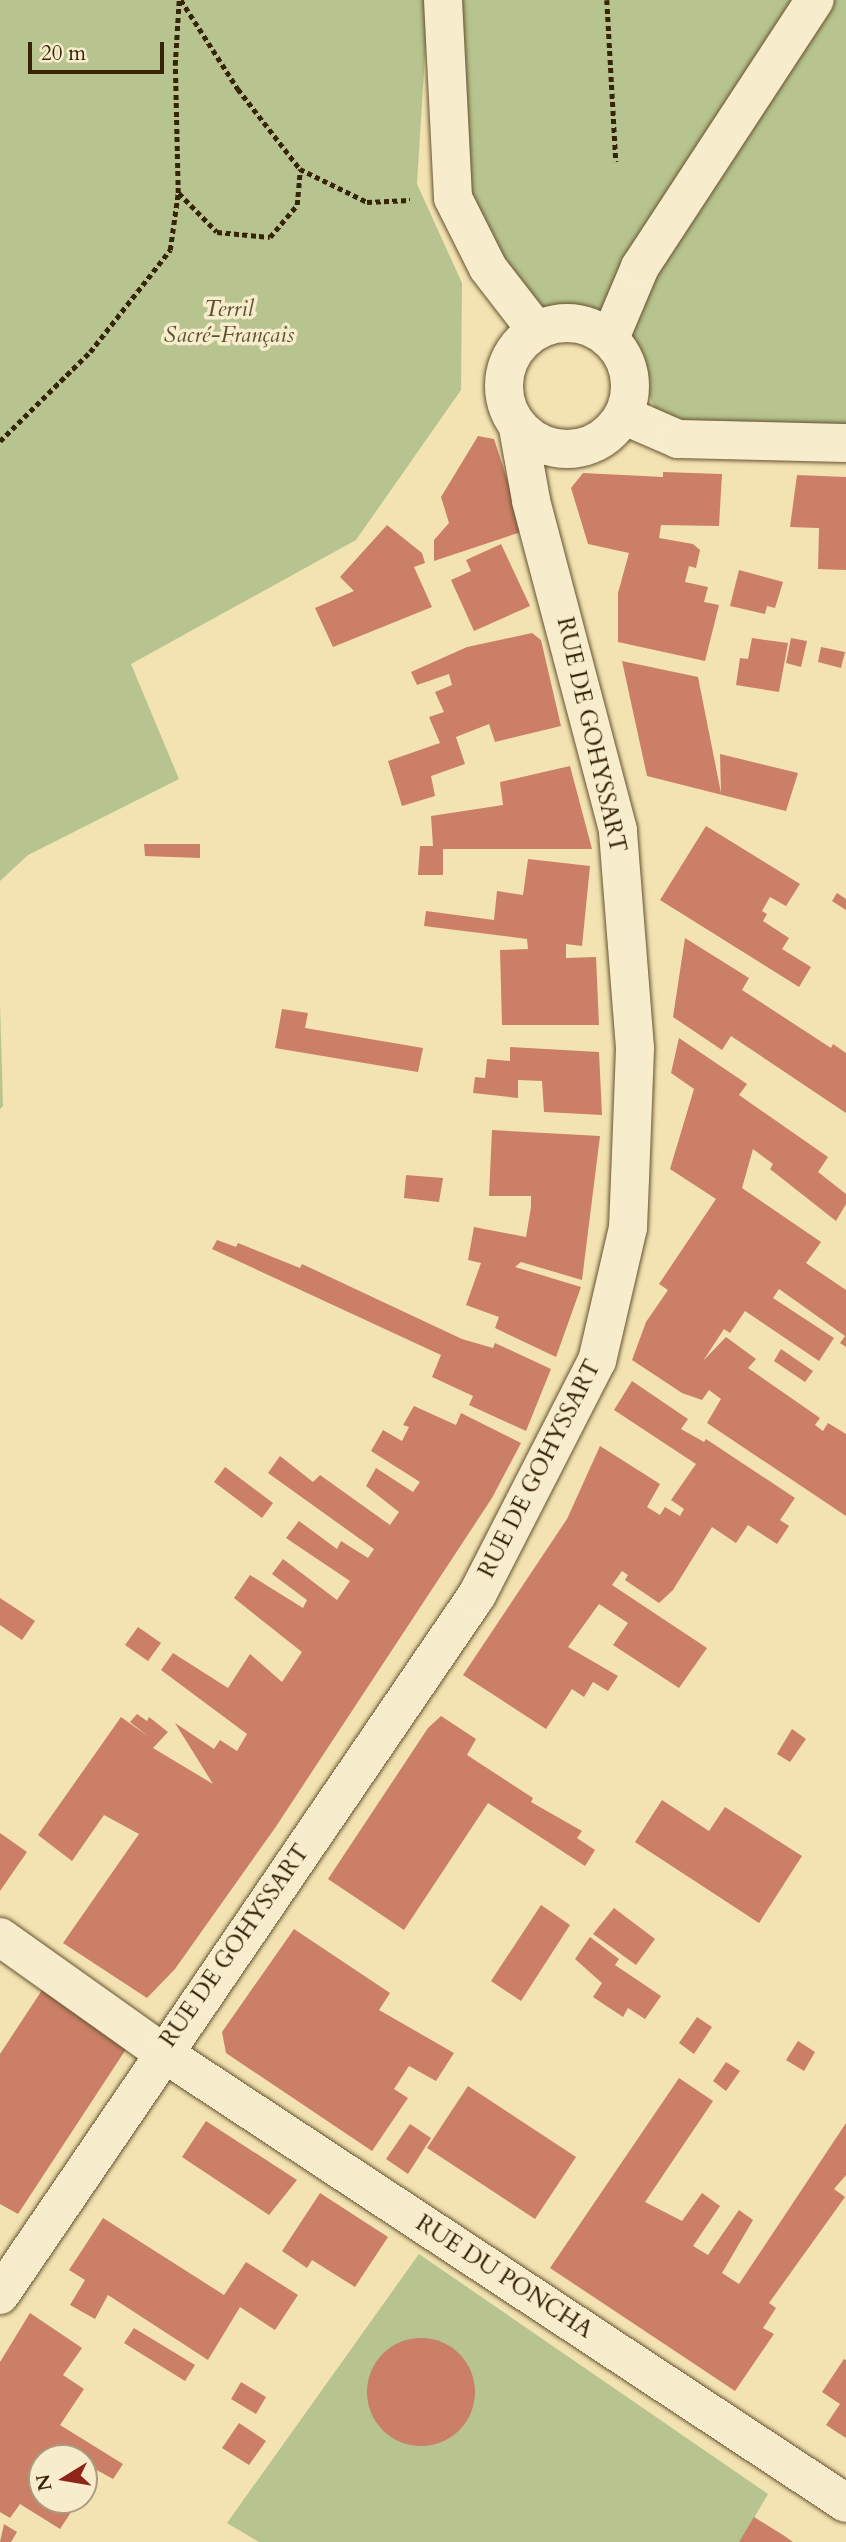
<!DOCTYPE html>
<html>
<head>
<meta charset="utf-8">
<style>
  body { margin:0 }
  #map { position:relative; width:846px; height:2542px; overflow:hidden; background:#f3e3b2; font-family:Cardo,serif }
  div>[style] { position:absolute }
  .green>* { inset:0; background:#b7c48f }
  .building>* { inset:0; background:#ca7f66 }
  .round { border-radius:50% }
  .path>* { height:4.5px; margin-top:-2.25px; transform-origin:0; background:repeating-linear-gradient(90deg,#372305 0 5px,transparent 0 8.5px) }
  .roads { filter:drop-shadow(0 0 2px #665330) drop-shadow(0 0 2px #665330) }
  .street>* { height:38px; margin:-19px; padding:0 19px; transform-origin:19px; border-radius:19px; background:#f7edcd }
  .street>.ring { margin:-19px; padding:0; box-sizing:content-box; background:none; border:38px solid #f7edcd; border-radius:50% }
  span { translate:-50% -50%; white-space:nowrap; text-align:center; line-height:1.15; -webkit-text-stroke:7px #f7edcd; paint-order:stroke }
  .park-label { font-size:23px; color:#5d532e; font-style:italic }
  .street-label { font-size:23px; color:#372305 }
  .north { position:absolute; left:28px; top:2444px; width:70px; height:70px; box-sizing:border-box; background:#f7edcd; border:2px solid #aa9c7d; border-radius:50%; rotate:259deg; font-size:19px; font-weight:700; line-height:28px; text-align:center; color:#372305 }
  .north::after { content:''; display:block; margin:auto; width:24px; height:32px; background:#8f2418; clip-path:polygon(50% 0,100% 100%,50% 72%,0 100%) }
  .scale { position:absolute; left:28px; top:42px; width:136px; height:32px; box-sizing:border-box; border:4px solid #372305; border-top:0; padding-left:9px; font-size:21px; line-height:24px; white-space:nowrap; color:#372305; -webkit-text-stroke:5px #f7edcd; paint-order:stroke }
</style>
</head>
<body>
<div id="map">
  <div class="green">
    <div style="clip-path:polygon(0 0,846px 0,846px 433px,662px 424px,632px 358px,612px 328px,504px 312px,475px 267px,428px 7px,417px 184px,462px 283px,461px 390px,356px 540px,131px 664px,179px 779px,28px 855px,0 881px)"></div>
    <div style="clip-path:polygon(0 1003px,3px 1106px,0 1109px)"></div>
    <div style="clip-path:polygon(419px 2254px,768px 2494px,740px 2542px,259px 2542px,227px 2523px)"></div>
  </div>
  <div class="building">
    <div style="clip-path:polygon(478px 436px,494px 439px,524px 531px,434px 561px,434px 540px,449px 523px,441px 497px)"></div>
    <div style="clip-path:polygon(663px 472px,722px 474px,719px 526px,661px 525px,659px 538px,693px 544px,700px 550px,696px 568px,689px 566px,685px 582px,708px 587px,704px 602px,719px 605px,705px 661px,618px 642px,618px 593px,629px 553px,588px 544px,571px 488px,583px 473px,663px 477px)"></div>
    <div style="clip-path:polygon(797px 475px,846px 477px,846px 570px,818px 569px,819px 528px,790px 527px)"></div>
    <div style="clip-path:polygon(387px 525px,422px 553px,425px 563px,414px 567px,432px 607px,333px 647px,315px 608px,354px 591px,340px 577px)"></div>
    <div style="clip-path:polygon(501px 544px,530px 606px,474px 631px,451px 580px,471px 571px,466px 560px)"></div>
    <div style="clip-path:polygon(739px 570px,783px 582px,775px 608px,767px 606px,765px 614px,730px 606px)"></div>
    <div style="clip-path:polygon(532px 633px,541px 640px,561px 726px,495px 742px,489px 724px,456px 737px,465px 764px,431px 776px,435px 796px,402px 806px,388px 761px,440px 743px,429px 717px,444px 712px,435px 692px,452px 685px,449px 674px,417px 685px,411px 672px,467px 647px)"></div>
    <div style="clip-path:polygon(752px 638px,788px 643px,779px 692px,736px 685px,740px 658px,748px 659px)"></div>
    <div style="clip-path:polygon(791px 638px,807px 641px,801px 667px,786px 663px)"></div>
    <div style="clip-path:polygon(821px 647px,845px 652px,841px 668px,818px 662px)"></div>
    <div style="clip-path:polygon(622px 661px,698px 677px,721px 793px,720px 754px,798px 773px,786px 811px,647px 776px)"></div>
    <div style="clip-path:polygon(570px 766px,592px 849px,443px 849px,443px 875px,418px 875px,420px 846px,433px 846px,431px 816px,503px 805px,500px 782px)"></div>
    <div style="clip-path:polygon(706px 826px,800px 884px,786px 906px,770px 897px,762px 911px,767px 914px,763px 921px,789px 938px,782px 949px,811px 967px,799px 987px,660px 900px)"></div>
    <div style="clip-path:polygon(144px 844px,200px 844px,200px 858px,145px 856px)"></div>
    <div style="clip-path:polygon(528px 859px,590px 866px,582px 946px,566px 944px,566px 958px,596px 957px,599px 1025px,502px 1025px,500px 950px,528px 949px,527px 939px,424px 926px,426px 911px,494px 920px,497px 891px,523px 895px)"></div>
    <div style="clip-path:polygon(837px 893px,846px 899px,846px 910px,832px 901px)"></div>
    <div style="clip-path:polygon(685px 938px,749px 978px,742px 990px,831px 1048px,833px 1044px,846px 1053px,846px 1113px,731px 1036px,722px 1050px,673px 1017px)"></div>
    <div style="clip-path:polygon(282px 1009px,308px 1013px,305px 1028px,423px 1048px,418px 1072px,275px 1048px)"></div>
    <div style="clip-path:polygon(679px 1038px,747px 1084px,739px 1095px,828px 1157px,818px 1172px,846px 1194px,846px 1204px,836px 1221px,770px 1169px,773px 1164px,753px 1149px,742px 1188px,821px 1242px,806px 1263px,846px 1290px,846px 1347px,840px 1343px,845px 1336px,779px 1289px,773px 1298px,834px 1338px,819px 1361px,745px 1311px,730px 1333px,724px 1329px,703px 1361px,726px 1337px,756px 1359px,748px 1368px,820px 1418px,815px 1425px,823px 1431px,828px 1423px,846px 1434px,846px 1516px,707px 1423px,721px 1399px,709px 1390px,702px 1400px,682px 1393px,632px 1360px,646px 1322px,668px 1290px,659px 1284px,716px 1199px,670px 1169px,694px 1089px,671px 1073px)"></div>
    <div style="clip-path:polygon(510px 1047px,599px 1052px,602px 1115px,544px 1112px,542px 1081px,518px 1080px,518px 1098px,473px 1093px,475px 1077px,485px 1078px,487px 1059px,510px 1061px)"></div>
    <div style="clip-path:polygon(492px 1130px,600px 1136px,582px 1280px,521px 1262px,515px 1267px,581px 1287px,556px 1357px,495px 1328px,499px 1317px,466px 1305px,481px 1263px,468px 1260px,474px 1227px,526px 1237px,531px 1207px,531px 1196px,489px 1196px)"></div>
    <div style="clip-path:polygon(406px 1175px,443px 1178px,439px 1202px,404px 1198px)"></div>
    <div style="clip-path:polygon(217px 1240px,236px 1247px,238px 1243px,300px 1268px,302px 1264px,462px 1339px,493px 1348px,495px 1343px,551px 1369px,526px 1431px,469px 1405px,473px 1396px,432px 1377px,441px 1355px,212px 1249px)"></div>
    <div style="clip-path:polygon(781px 1349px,813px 1371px,805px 1382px,774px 1361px)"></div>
    <div style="clip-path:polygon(632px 1381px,688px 1419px,681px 1429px,704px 1442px,706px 1439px,795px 1498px,780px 1520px,789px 1526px,777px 1544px,748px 1525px,736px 1543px,712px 1527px,673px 1590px,659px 1603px,625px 1580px,628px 1575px,622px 1571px,612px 1585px,707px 1648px,679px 1688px,613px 1645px,628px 1623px,599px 1604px,568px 1647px,618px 1676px,608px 1691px,593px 1682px,584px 1697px,572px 1689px,546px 1729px,463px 1675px,567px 1519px,600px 1446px,660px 1484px,647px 1507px,660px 1515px,665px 1507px,680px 1516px,684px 1509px,671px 1500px,696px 1464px,614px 1410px)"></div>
    <div style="clip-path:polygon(414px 1406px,456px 1425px,461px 1413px,521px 1443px,492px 1498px,275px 1828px,175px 1969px,147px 1998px,63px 1943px,139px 1834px,104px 1815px,72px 1861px,38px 1835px,121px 1717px,149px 1737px,130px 1722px,137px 1714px,147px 1721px,149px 1717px,168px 1732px,153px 1748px,213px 1784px,175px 1723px,214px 1749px,220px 1740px,237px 1751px,247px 1734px,161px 1670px,173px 1653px,228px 1688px,250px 1654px,282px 1682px,302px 1652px,234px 1598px,250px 1575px,303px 1608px,307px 1600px,272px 1574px,283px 1559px,337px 1600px,350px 1581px,286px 1538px,299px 1521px,337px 1549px,341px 1541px,368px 1558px,374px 1549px,268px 1473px,280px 1456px,313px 1482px,320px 1475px,390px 1525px,399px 1512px,366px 1486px,376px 1468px,413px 1492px,420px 1482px,371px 1451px,383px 1430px,402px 1441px,409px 1427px,403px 1425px)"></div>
    <div style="clip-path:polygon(225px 1467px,273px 1503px,262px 1518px,214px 1482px)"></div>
    <div style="clip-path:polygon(0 1598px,35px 1621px,22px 1640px,0 1625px)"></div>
    <div style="clip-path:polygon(138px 1627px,161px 1643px,148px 1661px,125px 1645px)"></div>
    <div style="clip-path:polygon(441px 1716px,476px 1739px,467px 1755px,533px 1798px,531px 1802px,582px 1831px,577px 1838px,595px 1850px,585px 1866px,488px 1803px,404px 1930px,328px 1879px,428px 1728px)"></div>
    <div style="clip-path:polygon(792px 1729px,806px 1739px,790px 1762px,777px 1754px)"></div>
    <div style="clip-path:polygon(662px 1800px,709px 1831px,725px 1807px,802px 1856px,759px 1923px,635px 1842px)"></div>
    <div style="clip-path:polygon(0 1833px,27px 1852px,0 1891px)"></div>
    <div style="clip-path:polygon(541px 1905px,570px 1925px,521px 2001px,491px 1981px)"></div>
    <div style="clip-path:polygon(614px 1908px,655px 1939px,636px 1965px,593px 1934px)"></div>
    <div style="clip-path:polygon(294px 1929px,390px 1993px,379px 2010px,454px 2053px,436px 2081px,409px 2066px,394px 2089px,408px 2098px,372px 2151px,226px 2053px,222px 2032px)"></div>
    <div style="clip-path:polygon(590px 1937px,619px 1959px,615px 1965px,661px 1996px,645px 2019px,628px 2008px,623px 2017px,593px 1997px,602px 1983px,575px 1959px)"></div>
    <div style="clip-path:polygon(46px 1984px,132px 2040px,18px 2214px,0 2204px,0 2054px)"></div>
    <div style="clip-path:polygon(697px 2017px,712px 2027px,694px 2054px,679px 2043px)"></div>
    <div style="clip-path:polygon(798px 2041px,815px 2052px,804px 2071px,786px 2060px)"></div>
    <div style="clip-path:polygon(726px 2062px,740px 2071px,726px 2091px,713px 2081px)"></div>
    <div style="clip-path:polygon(679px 2078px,713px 2101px,645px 2202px,682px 2221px,702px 2193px,720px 2206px,693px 2246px,708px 2255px,739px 2210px,753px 2220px,722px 2273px,739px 2284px,846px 2123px,846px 2175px,834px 2189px,845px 2197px,769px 2303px,776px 2308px,763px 2328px,774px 2334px,735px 2391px,550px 2268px)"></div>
    <div style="clip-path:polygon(468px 2086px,576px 2157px,535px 2219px,427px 2148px)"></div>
    <div style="clip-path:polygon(206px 2121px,297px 2180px,269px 2215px,182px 2157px)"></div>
    <div style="clip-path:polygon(410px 2124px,431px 2138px,408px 2174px,386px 2159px)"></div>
    <div style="clip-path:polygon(320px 2193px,388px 2237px,355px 2287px,312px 2260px,307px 2268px,282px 2251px)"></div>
    <div style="clip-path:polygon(103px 2218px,224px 2295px,246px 2262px,298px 2295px,275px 2330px,240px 2307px,208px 2360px,108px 2295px,95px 2319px,70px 2305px,85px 2280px,69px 2270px)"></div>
    <div style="clip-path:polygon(30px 2313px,82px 2348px,63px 2375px,84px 2389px,60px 2425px,123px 2464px,113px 2479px,84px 2463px,84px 2458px,62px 2450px,56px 2458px,39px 2455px,33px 2467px,42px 2473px,42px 2500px,79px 2500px,60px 2529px,20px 2504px,10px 2518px,0 2512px,0 2362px)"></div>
    <div style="clip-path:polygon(134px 2328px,195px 2365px,185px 2381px,124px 2343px)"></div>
    <div class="round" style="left:367px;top:2338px;width:108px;height:108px"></div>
    <div style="clip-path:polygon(844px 2359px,846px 2360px,846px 2438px,826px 2425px,840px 2404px,822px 2392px)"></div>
    <div style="clip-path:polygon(241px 2382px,266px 2397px,256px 2414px,231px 2399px)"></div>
    <div style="clip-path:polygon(239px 2423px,266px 2441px,249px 2465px,222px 2448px)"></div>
    <div style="clip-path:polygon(754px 2517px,783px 2535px,793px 2542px,739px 2542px)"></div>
    <div style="clip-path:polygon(4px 2524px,17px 2532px,11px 2542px,0 2542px)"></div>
  </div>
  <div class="path">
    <div style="left:181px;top:0;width:106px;rotate:57.4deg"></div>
    <div style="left:238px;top:89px;width:101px;rotate:52.2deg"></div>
    <div style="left:300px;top:169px;width:75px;rotate:26.2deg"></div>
    <div style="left:367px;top:202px;width:43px;rotate:-2.7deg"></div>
    <div style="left:607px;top:0;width:162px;rotate:86.8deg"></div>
    <div style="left:179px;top:193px;width:54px;rotate:45.7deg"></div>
    <div style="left:217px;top:232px;width:53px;rotate:5.4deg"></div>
    <div style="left:270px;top:237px;width:42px;rotate:-49.8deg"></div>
    <div style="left:297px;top:205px;width:36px;rotate:-85deg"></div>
    <div style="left:0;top:441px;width:127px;rotate:-44.7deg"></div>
    <div style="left:90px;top:352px;width:130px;rotate:-51.9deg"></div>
    <div style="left:170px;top:250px;width:58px;rotate:-82deg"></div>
    <div style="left:178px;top:193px;width:128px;rotate:-91.3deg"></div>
    <div style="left:175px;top:65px;width:65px;rotate:-86.5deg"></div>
  </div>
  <div class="roads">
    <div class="street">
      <div style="left:443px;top:0;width:198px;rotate:87.1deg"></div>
      <div style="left:453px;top:198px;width:78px;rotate:63.4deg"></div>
      <div style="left:488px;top:268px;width:78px;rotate:52.3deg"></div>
      <div class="ring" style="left:504px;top:323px;width:88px;height:88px"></div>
      <div style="left:610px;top:338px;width:77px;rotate:-67.1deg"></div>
      <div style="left:640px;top:267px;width:319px;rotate:-56.8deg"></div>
      <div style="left:625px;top:416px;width:58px;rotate:23.5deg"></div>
      <div style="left:678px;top:439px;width:168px;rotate:1.4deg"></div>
      <div style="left:0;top:1937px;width:199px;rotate:35.4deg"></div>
      <div style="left:162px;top:2052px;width:819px;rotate:33.4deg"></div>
      <div style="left:0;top:2295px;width:847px;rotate:-55.73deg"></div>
      <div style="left:477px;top:1595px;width:263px;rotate:-62.9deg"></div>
      <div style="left:597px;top:1361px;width:137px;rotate:-76.9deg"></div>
      <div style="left:628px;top:1228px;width:49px;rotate:-87.7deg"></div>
      <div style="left:630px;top:1179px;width:131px;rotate:-87.8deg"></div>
      <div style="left:635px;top:1048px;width:219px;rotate:-94.5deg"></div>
      <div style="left:618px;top:830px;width:341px;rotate:-104.8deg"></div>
      <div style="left:531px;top:500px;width:73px;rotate:-100.2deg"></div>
    </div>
  </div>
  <div class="park-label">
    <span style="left:229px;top:322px">Terril<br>Sacré-Français</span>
  </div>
  <div class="street-label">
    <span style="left:591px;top:735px;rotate:77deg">RUE DE GOHYSSART</span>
    <span style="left:540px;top:1469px;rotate:-63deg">RUE DE GOHYSSART</span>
    <span style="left:235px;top:1946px;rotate:-55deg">RUE DE GOHYSSART</span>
    <span style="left:504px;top:2277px;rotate:33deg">RUE DU PONCHA</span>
  </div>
  <div class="north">N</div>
  <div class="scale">20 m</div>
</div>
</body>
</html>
